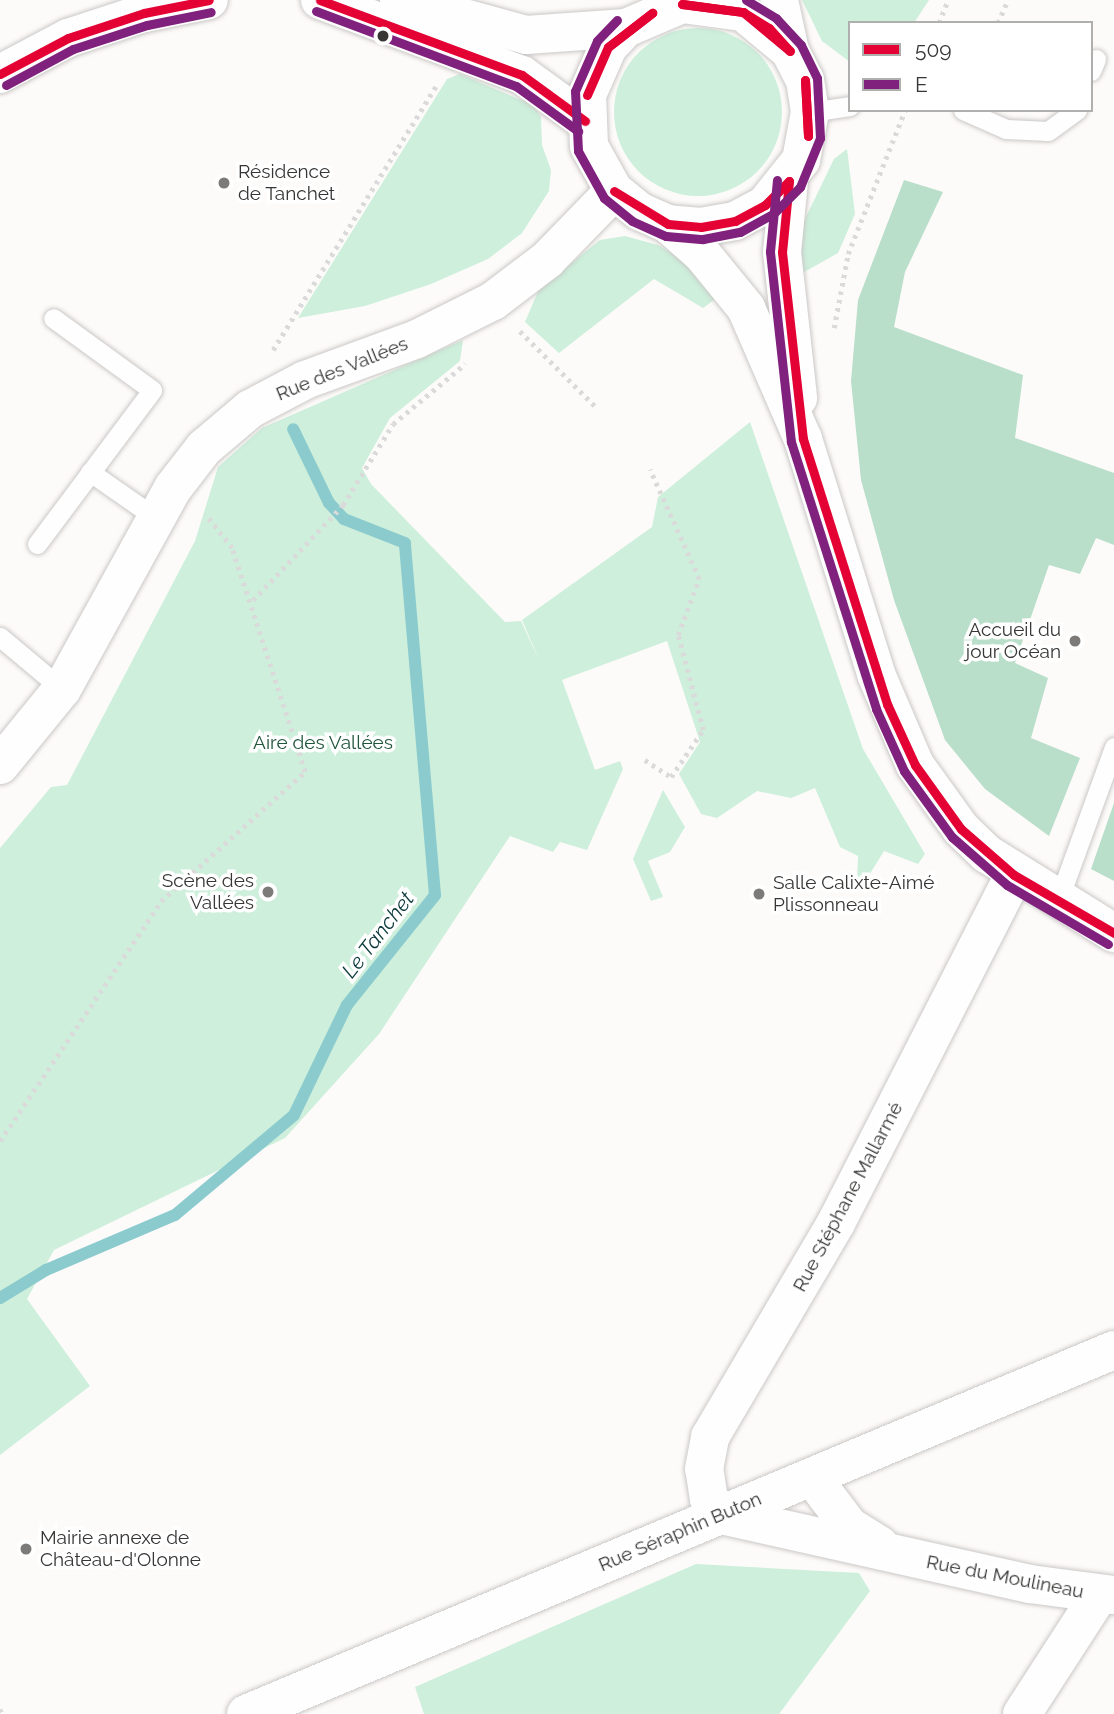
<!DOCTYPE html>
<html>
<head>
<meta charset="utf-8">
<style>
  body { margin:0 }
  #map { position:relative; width:1114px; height:1714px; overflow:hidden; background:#fdfbf9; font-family:Raleway,sans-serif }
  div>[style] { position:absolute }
  .green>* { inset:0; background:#cdefdb }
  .round { border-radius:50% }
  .forest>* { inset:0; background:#b9dec9 }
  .stream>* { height:12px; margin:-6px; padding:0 6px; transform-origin:6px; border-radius:6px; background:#8bcbce }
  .path>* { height:4.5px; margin-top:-2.25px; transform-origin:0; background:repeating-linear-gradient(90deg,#dbdada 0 3.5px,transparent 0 8.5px) }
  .roads { filter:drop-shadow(0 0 2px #cac8c7) drop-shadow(0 0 2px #cac8c7) }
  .service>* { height:19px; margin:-9.5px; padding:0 9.5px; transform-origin:9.5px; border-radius:9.5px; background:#fffefe }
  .minor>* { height:38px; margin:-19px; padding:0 19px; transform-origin:19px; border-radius:19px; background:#fffefe }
  .tertiary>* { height:38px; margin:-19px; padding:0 19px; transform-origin:19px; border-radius:19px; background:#fffefe }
  .secondary>* { height:38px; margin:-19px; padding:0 19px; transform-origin:19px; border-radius:19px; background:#fffefe }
  .bus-1>* { height:9px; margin:-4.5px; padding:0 4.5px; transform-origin:4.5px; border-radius:4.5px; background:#e40134 }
  .bus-2>* { height:9px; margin:-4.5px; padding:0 4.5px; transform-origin:4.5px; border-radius:4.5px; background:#80217e }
  .dots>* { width:19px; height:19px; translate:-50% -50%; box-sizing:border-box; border:4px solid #fff; border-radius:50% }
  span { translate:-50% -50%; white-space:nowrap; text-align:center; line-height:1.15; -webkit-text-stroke:7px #fff; paint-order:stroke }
  .poi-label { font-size:19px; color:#373635 }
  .left { translate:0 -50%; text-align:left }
  .right { translate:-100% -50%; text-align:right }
  .street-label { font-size:19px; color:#373635 }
  .park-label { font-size:19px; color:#20553c }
  .water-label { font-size:21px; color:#0c393b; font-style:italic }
  .legend { position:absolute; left:848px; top:21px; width:245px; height:91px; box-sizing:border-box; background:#fff; border:2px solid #afafae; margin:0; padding:9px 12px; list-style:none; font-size:21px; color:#373635 }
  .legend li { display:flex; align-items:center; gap:14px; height:35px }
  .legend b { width:35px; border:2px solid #afafae }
</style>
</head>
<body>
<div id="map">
  <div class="green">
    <div style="clip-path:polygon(802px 0,929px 0,914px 23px,850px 23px,850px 62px,822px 41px)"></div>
    <div class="round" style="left:614px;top:28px;width:168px;height:168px"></div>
    <div style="clip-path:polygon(460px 74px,533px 105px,541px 117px,542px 145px,551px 170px,549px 191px,522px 233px,488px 259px,431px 284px,365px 306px,298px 318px,447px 79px)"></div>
    <div style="clip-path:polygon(847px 149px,855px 214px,838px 253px,799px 275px,803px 223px,834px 159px)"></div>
    <div style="clip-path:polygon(625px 236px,658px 245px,691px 265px,722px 294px,703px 308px,654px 279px,559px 353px,525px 322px,539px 289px,600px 240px)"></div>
    <div style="clip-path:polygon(463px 340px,460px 361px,390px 418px,362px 468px,371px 484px,505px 622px,521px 621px,540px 662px,522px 620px,652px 527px,658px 497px,750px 422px,863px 749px,925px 854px,918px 864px,884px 851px,868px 877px,857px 884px,858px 856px,840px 847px,815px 788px,791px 798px,757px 791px,717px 818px,701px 814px,679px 774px,700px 742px,667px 641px,562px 680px,595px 770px,620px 761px,623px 769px,587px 850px,560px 842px,553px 852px,510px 836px,379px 1034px,285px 1138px,54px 1250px,27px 1299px,90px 1386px,0 1455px,0 848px,51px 787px,67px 785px,195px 541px,218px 467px,262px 428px)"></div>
    <div style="clip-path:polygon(663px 790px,685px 827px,670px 852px,648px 861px,663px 897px,651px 901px,633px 859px)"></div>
    <div style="clip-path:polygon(696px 1564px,859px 1573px,870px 1591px,779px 1714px,424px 1714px,415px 1687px)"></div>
  </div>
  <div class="forest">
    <div style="clip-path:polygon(904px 180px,943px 192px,905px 272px,894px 327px,1023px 375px,1015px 438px,1114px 473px,1114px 545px,1096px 538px,1080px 574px,1049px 565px,1015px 663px,1048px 678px,1031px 738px,1080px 758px,1049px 836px,985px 789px,945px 740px,894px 600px,861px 480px,851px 381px,858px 300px)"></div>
    <div style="clip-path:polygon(1114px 803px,1114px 881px,1091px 869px)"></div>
  </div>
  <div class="stream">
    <div style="left:0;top:1298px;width:54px;rotate:-31.3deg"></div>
    <div style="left:46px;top:1270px;width:140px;rotate:-23.1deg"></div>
    <div style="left:175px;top:1215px;width:155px;rotate:-40deg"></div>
    <div style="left:294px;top:1115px;width:122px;rotate:-64.3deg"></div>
    <div style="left:347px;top:1005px;width:141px;rotate:-51.3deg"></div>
    <div style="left:435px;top:895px;width:353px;rotate:-94.9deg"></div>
    <div style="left:405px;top:543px;width:66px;rotate:-158.5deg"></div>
    <div style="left:344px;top:519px;width:22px;rotate:-133deg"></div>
    <div style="left:329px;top:503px;width:82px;rotate:-115.9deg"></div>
  </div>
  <div class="path">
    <div style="left:939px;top:23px;width:25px;rotate:-69deg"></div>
    <div style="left:998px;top:23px;width:25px;rotate:-67deg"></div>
    <div style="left:834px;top:328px;width:75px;rotate:-79.3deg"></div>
    <div style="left:848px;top:254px;width:155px;rotate:-68.4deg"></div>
    <div style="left:520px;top:331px;width:107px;rotate:45deg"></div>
    <div style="left:273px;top:350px;width:310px;rotate:-58.3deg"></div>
    <div style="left:253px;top:600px;width:131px;rotate:-46.5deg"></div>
    <div style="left:343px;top:505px;width:95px;rotate:-58.3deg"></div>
    <div style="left:393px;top:424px;width:94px;rotate:-39.8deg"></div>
    <div style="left:645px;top:760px;width:31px;rotate:33deg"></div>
    <div style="left:671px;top:777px;width:57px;rotate:-55.8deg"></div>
    <div style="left:703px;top:730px;width:98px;rotate:-104.7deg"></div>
    <div style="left:678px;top:635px;width:60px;rotate:-69.4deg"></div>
    <div style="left:699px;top:579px;width:120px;rotate:-114.2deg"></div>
    <div style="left:0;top:1141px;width:289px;rotate:-56.1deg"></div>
    <div style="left:161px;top:901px;width:193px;rotate:-41.9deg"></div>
    <div style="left:305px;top:772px;width:236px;rotate:-108.1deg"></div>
    <div style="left:232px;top:548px;width:43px;rotate:-128.5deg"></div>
    <div style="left:0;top:1709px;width:5px;rotate:68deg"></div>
  </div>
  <div class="roads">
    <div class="service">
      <div style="left:1091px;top:71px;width:13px;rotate:-67deg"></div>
      <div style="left:963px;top:110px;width:47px;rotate:23.8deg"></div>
      <div style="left:1006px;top:129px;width:42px;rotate:2.7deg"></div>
      <div style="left:1048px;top:131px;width:36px;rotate:-36deg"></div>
      <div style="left:810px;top:112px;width:40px;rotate:-8.5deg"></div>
      <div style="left:90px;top:472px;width:80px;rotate:34.9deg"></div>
      <div style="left:37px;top:544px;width:192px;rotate:-53.2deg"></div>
      <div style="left:152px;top:390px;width:122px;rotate:-144deg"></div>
      <div style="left:0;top:637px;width:81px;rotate:40deg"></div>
      <div style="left:1058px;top:901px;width:164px;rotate:-70deg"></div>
    </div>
    <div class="minor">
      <div style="left:0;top:765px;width:98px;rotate:-50.8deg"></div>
      <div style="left:62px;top:689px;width:230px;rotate:-61.1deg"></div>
      <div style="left:173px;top:488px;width:51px;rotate:-52.2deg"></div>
      <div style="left:204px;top:448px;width:60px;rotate:-40.3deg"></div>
      <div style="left:250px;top:409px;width:62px;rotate:-27.8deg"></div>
      <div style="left:305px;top:380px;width:119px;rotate:-20.1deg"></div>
      <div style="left:417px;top:339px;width:85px;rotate:-26.6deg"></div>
      <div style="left:493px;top:301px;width:68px;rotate:-37.2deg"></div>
      <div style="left:547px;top:260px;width:96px;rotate:-45.8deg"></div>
      <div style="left:812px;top:1477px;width:61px;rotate:52.9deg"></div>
      <div style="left:849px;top:1526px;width:36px;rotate:32deg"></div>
      <div style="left:721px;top:1515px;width:317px;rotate:12.6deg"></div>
      <div style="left:1030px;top:1584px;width:85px;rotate:7.5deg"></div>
      <div style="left:1022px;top:1714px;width:142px;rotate:-57.1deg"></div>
    </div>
    <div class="tertiary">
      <div style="left:779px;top:0;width:52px;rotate:77.8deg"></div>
      <div style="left:721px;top:1515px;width:20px;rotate:-127deg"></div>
      <div style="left:709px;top:1499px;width:30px;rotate:-99deg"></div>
      <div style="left:704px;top:1469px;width:33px;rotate:-79deg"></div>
      <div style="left:710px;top:1437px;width:248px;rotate:-59.5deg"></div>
      <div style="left:836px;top:1223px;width:391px;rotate:-62.9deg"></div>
      <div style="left:246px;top:1714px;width:941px;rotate:-22.75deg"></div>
    </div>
    <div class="secondary">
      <div style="left:320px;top:0;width:215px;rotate:20.4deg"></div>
      <div style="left:522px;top:75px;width:78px;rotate:36.1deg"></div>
      <div style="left:399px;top:0;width:132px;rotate:15.4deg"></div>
      <div style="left:526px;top:35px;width:100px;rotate:-4deg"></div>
      <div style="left:626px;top:28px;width:61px;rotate:-23.2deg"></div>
      <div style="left:682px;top:4px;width:62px;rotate:7.5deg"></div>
      <div style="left:743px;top:12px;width:61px;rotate:39.7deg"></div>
      <div style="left:790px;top:51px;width:33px;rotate:63deg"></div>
      <div style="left:805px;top:80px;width:32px;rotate:81deg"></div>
      <div style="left:810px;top:112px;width:49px;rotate:100.6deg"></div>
      <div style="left:801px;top:160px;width:58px;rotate:128.7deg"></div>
      <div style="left:765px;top:205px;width:34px;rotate:152deg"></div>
      <div style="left:735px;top:221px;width:35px;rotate:170deg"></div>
      <div style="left:701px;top:227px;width:33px;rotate:-175deg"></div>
      <div style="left:668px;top:224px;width:32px;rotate:-156deg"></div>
      <div style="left:639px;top:211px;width:32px;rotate:-141deg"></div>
      <div style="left:614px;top:191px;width:51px;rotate:-119.1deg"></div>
      <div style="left:589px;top:146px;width:51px;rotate:-92.2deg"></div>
      <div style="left:587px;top:95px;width:52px;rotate:-66.4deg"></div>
      <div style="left:608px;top:47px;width:26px;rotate:-47deg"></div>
      <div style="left:0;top:74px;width:77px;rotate:-27.9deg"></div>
      <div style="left:68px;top:38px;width:80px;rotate:-18.2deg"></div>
      <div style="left:144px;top:13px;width:66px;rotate:-11.3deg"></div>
      <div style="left:789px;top:181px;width:71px;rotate:95.6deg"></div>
      <div style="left:782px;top:252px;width:147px;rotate:83.7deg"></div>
      <div style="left:668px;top:224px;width:45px;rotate:41.4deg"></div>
      <div style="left:702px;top:254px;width:70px;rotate:50.8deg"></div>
      <div style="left:746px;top:308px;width:143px;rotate:66.5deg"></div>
      <div style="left:803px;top:439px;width:246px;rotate:72.7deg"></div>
      <div style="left:876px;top:674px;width:99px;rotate:66.8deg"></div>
      <div style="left:915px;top:765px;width:79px;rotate:54.3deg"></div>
      <div style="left:961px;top:829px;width:36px;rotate:44deg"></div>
      <div style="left:987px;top:854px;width:150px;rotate:31.9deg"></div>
    </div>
  </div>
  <div class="bus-1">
    <div style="left:320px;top:0;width:215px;rotate:20.4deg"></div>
    <div style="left:522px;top:75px;width:78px;rotate:36.1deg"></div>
    <div style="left:682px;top:4px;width:62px;rotate:7.5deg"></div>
    <div style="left:682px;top:4px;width:62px;rotate:7.5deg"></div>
    <div style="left:743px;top:12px;width:31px;rotate:32deg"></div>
    <div style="left:769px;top:28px;width:31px;rotate:48deg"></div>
    <div style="left:743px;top:12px;width:61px;rotate:39.7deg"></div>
    <div style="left:608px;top:47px;width:56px;rotate:-37.7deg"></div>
    <div style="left:608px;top:47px;width:56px;rotate:-37.7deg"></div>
    <div style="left:0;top:74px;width:77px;rotate:-27.9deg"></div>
    <div style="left:68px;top:38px;width:80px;rotate:-18.2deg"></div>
    <div style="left:144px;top:13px;width:66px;rotate:-11.3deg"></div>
    <div style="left:805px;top:80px;width:56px;rotate:86.9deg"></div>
    <div style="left:805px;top:80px;width:56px;rotate:86.9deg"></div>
    <div style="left:587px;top:95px;width:52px;rotate:-66.4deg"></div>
    <div style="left:789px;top:181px;width:71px;rotate:95.6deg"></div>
    <div style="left:782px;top:252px;width:188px;rotate:83.6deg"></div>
    <div style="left:803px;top:439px;width:278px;rotate:72.4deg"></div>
    <div style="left:887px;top:704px;width:67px;rotate:65.3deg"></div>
    <div style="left:915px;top:765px;width:79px;rotate:54.3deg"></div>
    <div style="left:961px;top:829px;width:70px;rotate:41deg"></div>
    <div style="left:1014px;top:875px;width:116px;rotate:30.1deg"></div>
    <div style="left:614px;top:191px;width:63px;rotate:31.4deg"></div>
    <div style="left:668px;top:224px;width:33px;rotate:5deg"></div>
    <div style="left:701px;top:227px;width:35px;rotate:-10deg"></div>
    <div style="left:735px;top:221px;width:34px;rotate:-28deg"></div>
    <div style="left:765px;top:205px;width:34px;rotate:-45deg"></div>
  </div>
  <div class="bus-2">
    <div style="left:316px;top:11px;width:214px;rotate:20.6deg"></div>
    <div style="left:516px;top:86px;width:77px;rotate:36deg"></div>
    <div style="left:617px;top:20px;width:29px;rotate:134deg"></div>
    <div style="left:597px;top:41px;width:55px;rotate:113.7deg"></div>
    <div style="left:575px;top:91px;width:60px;rotate:87.1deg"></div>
    <div style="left:578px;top:151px;width:54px;rotate:61deg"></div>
    <div style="left:604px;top:198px;width:36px;rotate:39deg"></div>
    <div style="left:632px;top:221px;width:37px;rotate:24deg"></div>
    <div style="left:666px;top:236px;width:37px;rotate:5deg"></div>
    <div style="left:703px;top:239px;width:38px;rotate:-11deg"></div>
    <div style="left:740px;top:232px;width:38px;rotate:-29deg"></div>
    <div style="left:773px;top:214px;width:38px;rotate:-45deg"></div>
    <div style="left:800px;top:187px;width:53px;rotate:-67.8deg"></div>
    <div style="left:820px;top:138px;width:60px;rotate:-92.9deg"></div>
    <div style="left:817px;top:78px;width:37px;rotate:-116deg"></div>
    <div style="left:801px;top:45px;width:37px;rotate:-133deg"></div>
    <div style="left:776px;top:18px;width:35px;rotate:-149deg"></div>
    <div style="left:6px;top:85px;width:76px;rotate:-28.2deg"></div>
    <div style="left:73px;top:49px;width:78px;rotate:-18deg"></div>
    <div style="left:147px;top:25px;width:65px;rotate:-11.5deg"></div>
    <div style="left:777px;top:180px;width:72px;rotate:95.6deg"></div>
    <div style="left:770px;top:252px;width:191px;rotate:83.7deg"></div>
    <div style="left:791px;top:442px;width:280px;rotate:72.3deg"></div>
    <div style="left:876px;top:709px;width:68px;rotate:65.7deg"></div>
    <div style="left:904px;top:771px;width:82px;rotate:54deg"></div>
    <div style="left:952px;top:837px;width:73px;rotate:41.1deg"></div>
    <div style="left:1007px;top:885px;width:117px;rotate:30.3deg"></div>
  </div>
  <div class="dots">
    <div style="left:383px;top:36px;background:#373635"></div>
    <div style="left:224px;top:183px;background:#7c7b7a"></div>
    <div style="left:1075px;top:641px;background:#7c7b7a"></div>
    <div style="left:268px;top:892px;background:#7c7b7a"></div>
    <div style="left:759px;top:894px;background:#7c7b7a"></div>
    <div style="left:26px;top:1549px;background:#7c7b7a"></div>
  </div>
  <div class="poi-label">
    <span class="left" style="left:238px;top:183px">Résidence<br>de Tanchet</span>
    <span class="right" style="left:1061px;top:641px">Accueil du<br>jour Océan</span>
    <span class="right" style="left:254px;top:892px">Scène des<br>Vallées</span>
    <span class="left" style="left:773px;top:894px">Salle Calixte-Aimé<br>Plissonneau</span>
    <span class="left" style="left:40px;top:1549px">Mairie annexe de<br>Château-d'Olonne</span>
  </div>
  <div class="street-label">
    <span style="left:342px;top:369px;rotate:-22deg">Rue des Vallées</span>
    <span style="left:848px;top:1197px;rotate:-62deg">Rue Stéphane Mallarmé</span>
    <span style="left:680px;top:1532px;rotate:-23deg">Rue Séraphin Buton</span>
    <span style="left:1005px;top:1577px;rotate:11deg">Rue du Moulineau</span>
  </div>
  <div class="park-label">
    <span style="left:323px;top:743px">Aire des Vallées</span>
  </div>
  <div class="water-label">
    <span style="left:378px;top:935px;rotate:-52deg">Le Tanchet</span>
  </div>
  <ul class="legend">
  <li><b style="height:9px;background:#e40134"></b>509</li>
  <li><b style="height:9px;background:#80217e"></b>E</li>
  </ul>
</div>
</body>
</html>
